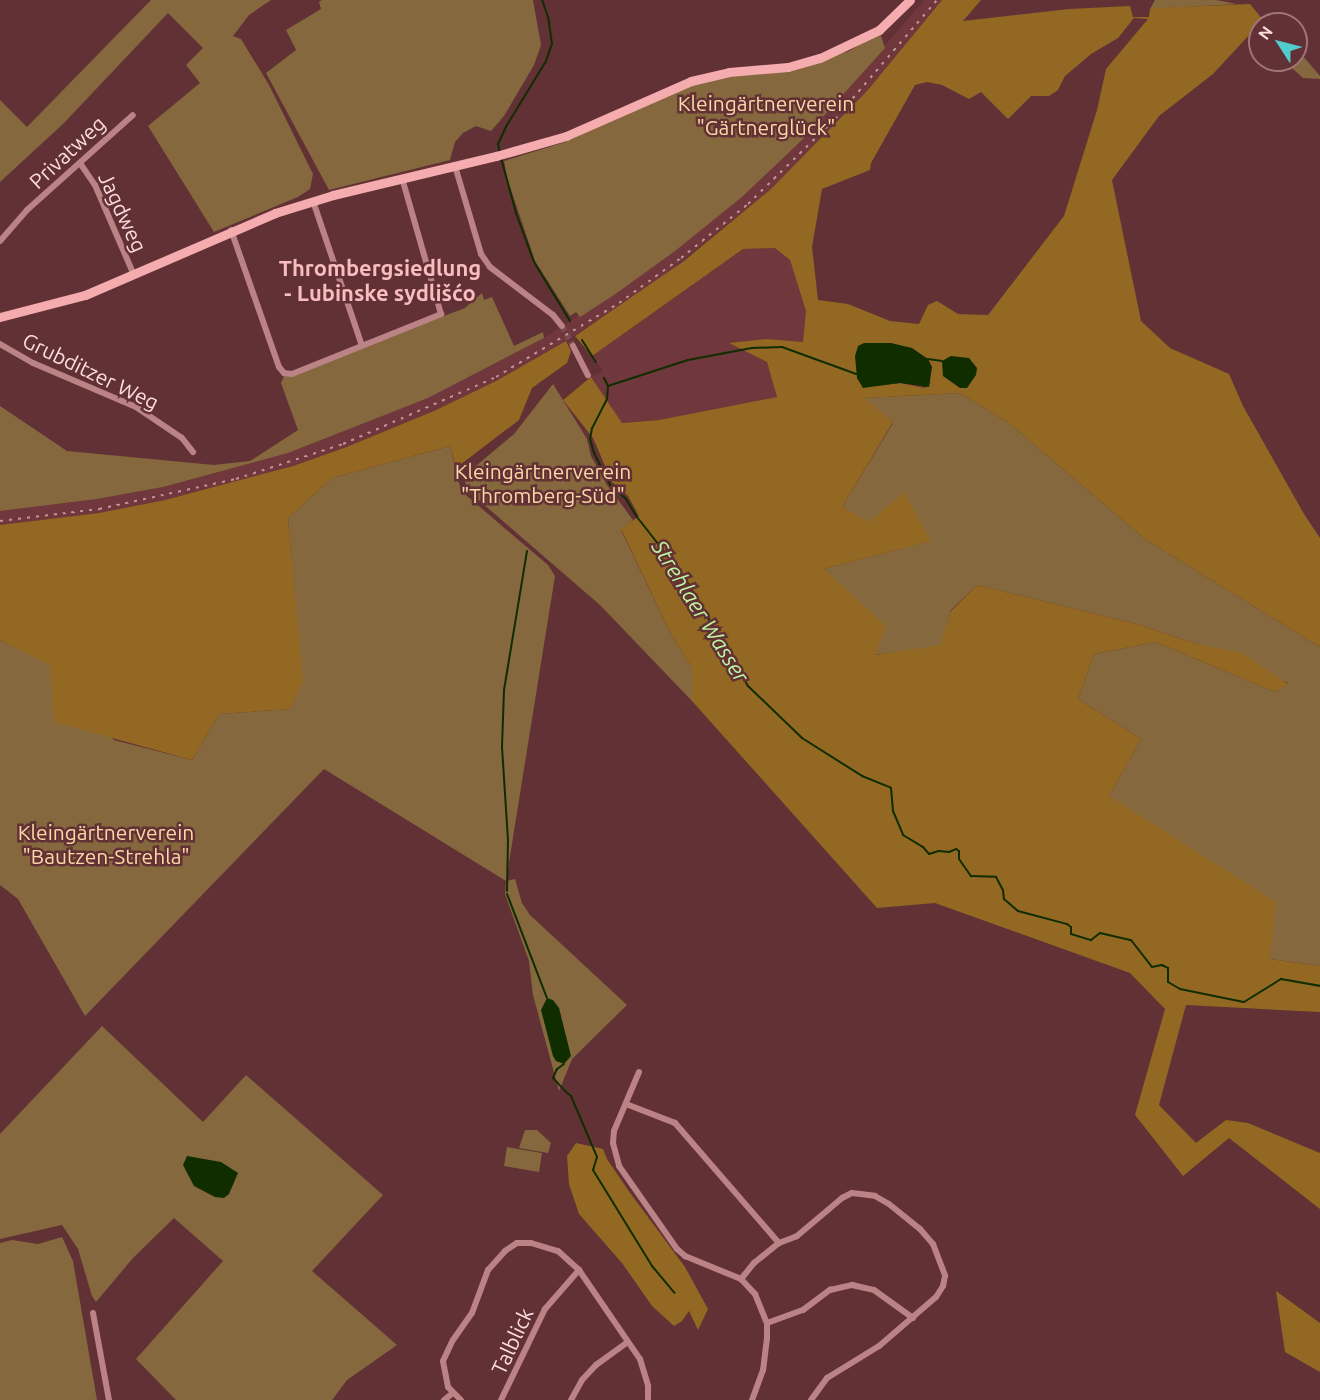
<!DOCTYPE html>
<html>
<head>
<meta charset="utf-8">
<style>
  body { margin:0 }
  #map { position:relative; width:1320px; height:1400px; overflow:hidden; background:#623135; font-family:Ubuntu,sans-serif }
  div>[style] { position:absolute }
  .built>* { inset:0; background:#70373c }
  .green>* { inset:0; background:#85683d }
  .forest>* { inset:0; background:#926823 }
  .water>* { inset:0; background:#102d00 }
  .stream>* { height:2px; margin:-1px; padding:0 1px; transform-origin:1px; border-radius:1px; background:#102d00 }
  .street-tunnel>* { height:6px; margin-top:-3px; transform-origin:0; background:repeating-linear-gradient(90deg,#794b4e 0 6px,transparent 0 9px) }
  .street>* { height:6px; margin:-3px; padding:0 3px; transform-origin:3px; border-radius:3px; background:#bc8386 }
  .secondary>* { height:9px; margin:-4.5px; padding:0 4.5px; transform-origin:4.5px; border-radius:4.5px; background:#f5acaf }
  .rail>* { height:2px; margin-top:-1px; transform-origin:0; background:repeating-linear-gradient(90deg,#bd9698 0 3px,transparent 0 9px) }
  span { translate:-50% -50%; white-space:nowrap; text-align:center; line-height:1.15; -webkit-text-stroke:5px #623135; paint-order:stroke }
  .park-label { font-size:21px; color:#fdd8a5 }
  .street-label { font-size:21px; color:#fcdcdd }
  .neighbourhood-label { font-size:22px; color:#f9bdbf; font-weight:700 }
  .water-label { font-size:22px; color:#bcf79f; font-style:italic }
  .north { position:absolute; left:1248px; top:12px; width:60px; height:60px; box-sizing:border-box; background:#623135; border:2px solid #a07578; border-radius:50%; rotate:306deg; font-size:16px; font-weight:700; line-height:24px; text-align:center; color:#fcdcdd }
  .north::after { content:''; display:block; margin:auto; width:21px; height:27px; background:#52cdce; clip-path:polygon(50% 0,100% 100%,50% 72%,0 100%) }
</style>
</head>
<body>
<div id="map">
  <div class="built">
    <div style="clip-path:polygon(924px 0,942px 0,867px 91px,771px 189px,656px 282px,553px 349px,498px 380px,434px 411px,344px 448px,293px 466px,165px 500px,99px 513px,0 525px,0 511px,97px 499px,163px 487px,288px 453px,428px 398px,544px 338px,648px 270px,742px 197px,828px 112px)"></div>
    <div style="clip-path:polygon(775px 248px,790px 260px,806px 311px,803px 342px,767px 339px,730px 343px,767px 362px,777px 397px,659px 420px,621px 423px,591px 377px,603px 371px,592px 356px,743px 249px)"></div>
  </div>
  <div class="green">
    <div style="clip-path:polygon(151px 0,271px 0,249px 15px,233px 36px,241px 39px,269px 85px,313px 174px,310px 189px,298px 197px,214px 232px,148px 126px,200px 83px,186px 65px,203px 48px,168px 13px,64px 123px,0 182px,0 100px,27px 127px)"></div>
    <div style="clip-path:polygon(322px 0,533px 0,541px 45px,534px 65px,504px 116px,491px 131px,476px 126px,463px 133px,455px 142px,450px 160px,329px 190px,266px 73px,296px 50px,286px 30px,321px 9px,319px 2px)"></div>
    <div style="clip-path:polygon(1155px 0,1216px 0,1237px 4px,1150px 9px)"></div>
    <div style="clip-path:polygon(880px 33px,885px 48px,802px 140px,742px 197px,675px 251px,614px 295px,580px 317px,576px 312px,570px 316px,535px 261px,507px 178px,504px 161px,565px 142px,703px 79px,771px 73px,812px 64px,849px 51px)"></div>
    <div style="clip-path:polygon(1296px 48px,1320px 76px,1320px 79px,1303px 78px,1283px 60px,1296px 60px)"></div>
    <div style="clip-path:polygon(482px 293px,484px 300px,492px 297px,514px 346px,543px 332px,544px 338px,428px 398px,288px 453px,163px 487px,97px 499px,0 511px,0 406px,67px 451px,214px 465px,250px 461px,298px 430px,281px 383px,284px 376px,465px 308px)"></div>
    <div style="clip-path:polygon(553px 384px,587px 439px,591px 456px,607px 485px,633px 520px,621px 530px,671px 634px,692px 668px,692px 701px,600px 605px,467px 490px,464px 476px,514px 434px)"></div>
    <div style="clip-path:polygon(960px 393px,1010px 424px,1145px 539px,1320px 647px,1320px 966px,1270px 959px,1148px 823px,1109px 796px,1141px 739px,1078px 699px,1094px 654px,1156px 642px,1275px 692px,1288px 683px,1197px 644px,1137px 624px,977px 585px,951px 610px,941px 646px,874px 655px,824px 569px,930px 541px,869px 523px,842px 507px,893px 423px,863px 398px)"></div>
    <div style="clip-path:polygon(evenodd,450px 446px,460px 487px,467px 496px,548px 565px,555px 576px,506px 881px,515px 879px,522px 903px,530px 915px,627px 1005px,572px 1059px,559px 1091px,533px 995px,529px 961px,505px 894px,506px 881px,324px 769px,85px 1016px,18px 899px,0 885px,0 640px,50px 664px,114px 740px,192px 760px,219px 714px,290px 709px,302px 682px,288px 518px,332px 478px,450px 446px,559px 1008px,563px 1029px,553px 1056px,550px 1039px,559px 1008px)"></div>
    <div style="clip-path:polygon(102px 1026px,203px 1122px,246px 1075px,383px 1195px,312px 1271px,397px 1345px,347px 1380px,332px 1400px,176px 1400px,136px 1359px,223px 1261px,174px 1218px,133px 1258px,96px 1302px,92px 1296px,78px 1249px,62px 1225px,0 1239px,0 1134px)"></div>
    <div style="clip-path:polygon(525px 1130px,537px 1130px,551px 1143px,548px 1153px,519px 1148px)"></div>
    <div style="clip-path:polygon(507px 1147px,542px 1153px,539px 1172px,504px 1166px)"></div>
    <div style="clip-path:polygon(62px 1237px,73px 1261px,97px 1400px,0 1400px,0 1243px,12px 1240px,38px 1244px)"></div>
  </div>
  <div class="forest">
    <div style="clip-path:polygon(evenodd,942px 0,981px 0,963px 21px,1069px 9px,1130px 6px,1133px 17px,1149px 17px,1150px 9px,1156px 8px,1250px 4px,1263px 20px,1213px 74px,1159px 116px,1112px 180px,1141px 321px,1170px 348px,1229px 374px,1243px 406px,1304px 514px,1320px 538px,1320px 647px,1145px 539px,1010px 424px,960px 393px,864px 398px,893px 422px,842px 507px,869px 522px,904px 492px,931px 541px,824px 569px,886px 626px,875px 655px,940px 645px,951px 611px,977px 585px,1137px 624px,1197px 644px,1242px 653px,1288px 684px,1275px 692px,1156px 642px,1094px 654px,1078px 699px,1141px 739px,1109px 796px,1276px 902px,1270px 959px,1320px 966px,1320px 1012px,1186px 1005px,1159px 1105px,1196px 1143px,1226px 1120px,1248px 1123px,1320px 1153px,1320px 1209px,1229px 1138px,1183px 1176px,1135px 1115px,1165px 1009px,1130px 973px,935px 903px,877px 908px,692px 701px,692px 668px,671px 634px,621px 529px,639px 516px,628px 496px,612px 482px,593px 438px,563px 400px,591px 377px,622px 423px,659px 420px,777px 397px,767px 362px,729px 343px,767px 339px,803px 342px,806px 311px,790px 260px,775px 248px,743px 249px,592px 356px,575px 336px,684px 261px,771px 189px,867px 91px,942px 0,1134px 18px,1148px 19px,1106px 69px,1097px 110px,1064px 216px,988px 315px,958px 314px,937px 301px,928px 305px,919px 324px,890px 321px,848px 304px,818px 300px,812px 247px,822px 189px,870px 170px,871px 163px,915px 85px,927px 82px,942px 85px,969px 99px,981px 92px,1008px 119px,1031px 96px,1049px 96px,1058px 90px,1065px 76px,1091px 54px,1118px 38px,1134px 18px,942px 0,857px 378px,931px 382px,925px 388px,900px 383px,863px 387px,857px 378px)"></div>
    <div style="clip-path:polygon(566px 341px,571px 351px,567px 363px,532px 388px,519px 420px,456px 468px,450px 446px,332px 478px,288px 518px,303px 682px,290px 709px,219px 714px,192px 760px,54px 722px,50px 665px,0 640px,0 525px,99px 513px,165px 500px,293px 466px,344px 448px,434px 411px,498px 380px)"></div>
    <div style="clip-path:polygon(576px 1143px,603px 1149px,607px 1159px,628px 1190px,685px 1267px,708px 1309px,698px 1330px,689px 1311px,682px 1321px,674px 1326px,652px 1306px,622px 1263px,579px 1214px,569px 1184px,567px 1156px)"></div>
    <div style="clip-path:polygon(1276px 1291px,1320px 1323px,1320px 1372px,1285px 1352px)"></div>
  </div>
  <div class="water">
    <div style="clip-path:polygon(864px 343px,891px 343px,912px 348px,928px 359px,932px 367px,929px 387px,900px 383px,863px 388px,857px 378px,855px 356px,858px 346px)"></div>
    <div style="clip-path:polygon(951px 356px,969px 358px,977px 368px,976px 375px,967px 388px,960px 388px,943px 376px,942px 361px)"></div>
    <div style="clip-path:polygon(547px 998px,553px 1000px,559px 1008px,571px 1056px,564px 1064px,556px 1061px,553px 1056px,541px 1010px)"></div>
    <div style="clip-path:polygon(187px 1156px,221px 1162px,238px 1173px,229px 1194px,224px 1198px,215px 1197px,194px 1186px,183px 1165px)"></div>
  </div>
  <div class="stream">
    <div style="left:500px;top:153px;width:9px;rotate:-103deg"></div>
    <div style="left:498px;top:144px;width:21px;rotate:-65deg"></div>
    <div style="left:507px;top:125px;width:75px;rotate:-58.6deg"></div>
    <div style="left:546px;top:61px;width:18px;rotate:-71deg"></div>
    <div style="left:552px;top:44px;width:27px;rotate:-98deg"></div>
    <div style="left:548px;top:17px;width:18px;rotate:-109deg"></div>
    <div style="left:501px;top:158px;width:57px;rotate:74.7deg"></div>
    <div style="left:516px;top:213px;width:52px;rotate:69.8deg"></div>
    <div style="left:534px;top:262px;width:69px;rotate:58.6deg"></div>
    <div style="left:582px;top:340px;width:26px;rotate:58deg"></div>
    <div style="left:928px;top:359px;width:14px;rotate:8deg"></div>
    <div style="left:604px;top:378px;width:9px;rotate:63deg"></div>
    <div style="left:608px;top:386px;width:13px;rotate:94deg"></div>
    <div style="left:607px;top:399px;width:33px;rotate:117deg"></div>
    <div style="left:592px;top:428px;width:11px;rotate:100deg"></div>
    <div style="left:590px;top:439px;width:15px;rotate:74deg"></div>
    <div style="left:594px;top:453px;width:36px;rotate:63deg"></div>
    <div style="left:610px;top:485px;width:21px;rotate:41deg"></div>
    <div style="left:626px;top:499px;width:21px;rotate:59deg"></div>
    <div style="left:637px;top:517px;width:76px;rotate:51.9deg"></div>
    <div style="left:684px;top:577px;width:126px;rotate:59.6deg"></div>
    <div style="left:748px;top:686px;width:75px;rotate:43.9deg"></div>
    <div style="left:802px;top:738px;width:71px;rotate:32.3deg"></div>
    <div style="left:862px;top:776px;width:31px;rotate:22deg"></div>
    <div style="left:891px;top:788px;width:23px;rotate:85deg"></div>
    <div style="left:893px;top:811px;width:26px;rotate:67deg"></div>
    <div style="left:903px;top:835px;width:23px;rotate:31deg"></div>
    <div style="left:923px;top:847px;width:9px;rotate:49deg"></div>
    <div style="left:929px;top:854px;width:10px;rotate:-17deg"></div>
    <div style="left:939px;top:851px;width:10px;rotate:6deg"></div>
    <div style="left:949px;top:852px;width:8px;rotate:-23deg"></div>
    <div style="left:956px;top:849px;width:4px;rotate:34deg"></div>
    <div style="left:959px;top:851px;width:8px;rotate:90deg"></div>
    <div style="left:959px;top:859px;width:21px;rotate:55deg"></div>
    <div style="left:971px;top:876px;width:25px;rotate:2deg"></div>
    <div style="left:996px;top:877px;width:15px;rotate:62deg"></div>
    <div style="left:1003px;top:890px;width:9px;rotate:84deg"></div>
    <div style="left:1004px;top:899px;width:18px;rotate:41deg"></div>
    <div style="left:1018px;top:911px;width:51px;rotate:14.9deg"></div>
    <div style="left:1067px;top:924px;width:5px;rotate:37deg"></div>
    <div style="left:1071px;top:927px;width:7px;rotate:90deg"></div>
    <div style="left:1071px;top:934px;width:21px;rotate:17deg"></div>
    <div style="left:1091px;top:940px;width:11px;rotate:-38deg"></div>
    <div style="left:1100px;top:933px;width:32px;rotate:13deg"></div>
    <div style="left:1131px;top:940px;width:34px;rotate:52deg"></div>
    <div style="left:1152px;top:967px;width:10px;rotate:-11deg"></div>
    <div style="left:1162px;top:965px;width:7px;rotate:27deg"></div>
    <div style="left:1168px;top:968px;width:14px;rotate:90deg"></div>
    <div style="left:1168px;top:982px;width:14px;rotate:30deg"></div>
    <div style="left:1180px;top:989px;width:65px;rotate:11.5deg"></div>
    <div style="left:1244px;top:1002px;width:44px;rotate:-31.9deg"></div>
    <div style="left:1281px;top:979px;width:40px;rotate:10deg"></div>
    <div style="left:608px;top:386px;width:84px;rotate:-18deg"></div>
    <div style="left:688px;top:360px;width:65px;rotate:-10.6deg"></div>
    <div style="left:752px;top:348px;width:30px;rotate:-2deg"></div>
    <div style="left:782px;top:347px;width:79px;rotate:20deg"></div>
    <div style="left:507px;top:891px;width:51px;rotate:-88.9deg"></div>
    <div style="left:508px;top:840px;width:93px;rotate:-93.7deg"></div>
    <div style="left:502px;top:747px;width:57px;rotate:-88deg"></div>
    <div style="left:504px;top:690px;width:141px;rotate:-80.6deg"></div>
    <div style="left:507px;top:894px;width:111px;rotate:69deg"></div>
    <div style="left:564px;top:1064px;width:9px;rotate:144deg"></div>
    <div style="left:557px;top:1069px;width:10px;rotate:114deg"></div>
    <div style="left:553px;top:1078px;width:18px;rotate:47deg"></div>
    <div style="left:566px;top:1092px;width:6px;rotate:39deg"></div>
    <div style="left:571px;top:1096px;width:66px;rotate:66.9deg"></div>
    <div style="left:597px;top:1157px;width:14px;rotate:107deg"></div>
    <div style="left:593px;top:1170px;width:113px;rotate:58.4deg"></div>
    <div style="left:652px;top:1266px;width:35px;rotate:50deg"></div>
  </div>
  <div class="street-tunnel">
    <div style="left:562px;top:326px;width:23px;rotate:61deg"></div>
  </div>
  <div class="street">
    <div style="left:80px;top:163px;width:27px;rotate:56deg"></div>
    <div style="left:95px;top:185px;width:98px;rotate:66.6deg"></div>
    <div style="left:455px;top:166px;width:92px;rotate:73.5deg"></div>
    <div style="left:481px;top:254px;width:16px;rotate:55deg"></div>
    <div style="left:490px;top:267px;width:79px;rotate:37.3deg"></div>
    <div style="left:553px;top:315px;width:14px;rotate:51deg"></div>
    <div style="left:313px;top:201px;width:153px;rotate:71.3deg"></div>
    <div style="left:231px;top:230px;width:145px;rotate:70.7deg"></div>
    <div style="left:279px;top:367px;width:8px;rotate:50deg"></div>
    <div style="left:284px;top:373px;width:8px;rotate:7deg"></div>
    <div style="left:292px;top:374px;width:161px;rotate:-21.9deg"></div>
    <div style="left:441px;top:314px;width:141px;rotate:-106deg"></div>
    <div style="left:0;top:241px;width:41px;rotate:-48.9deg"></div>
    <div style="left:27px;top:210px;width:142px;rotate:-41.9deg"></div>
    <div style="left:0;top:344px;width:38px;rotate:30deg"></div>
    <div style="left:33px;top:363px;width:112px;rotate:23.1deg"></div>
    <div style="left:136px;top:407px;width:55px;rotate:34deg"></div>
    <div style="left:182px;top:438px;width:18px;rotate:52deg"></div>
    <div style="left:573px;top:346px;width:33px;rotate:63deg"></div>
    <div style="left:639px;top:1072px;width:64px;rotate:113deg"></div>
    <div style="left:614px;top:1131px;width:12px;rotate:95deg"></div>
    <div style="left:613px;top:1143px;width:24px;rotate:75deg"></div>
    <div style="left:619px;top:1166px;width:101px;rotate:55.1deg"></div>
    <div style="left:677px;top:1249px;width:11px;rotate:41deg"></div>
    <div style="left:685px;top:1256px;width:61px;rotate:22.3deg"></div>
    <div style="left:741px;top:1279px;width:21px;rotate:47deg"></div>
    <div style="left:755px;top:1294px;width:31px;rotate:68deg"></div>
    <div style="left:767px;top:1323px;width:15px;rotate:90deg"></div>
    <div style="left:767px;top:1338px;width:32px;rotate:97deg"></div>
    <div style="left:763px;top:1370px;width:32px;rotate:110deg"></div>
    <div style="left:626px;top:1104px;width:53px;rotate:21.2deg"></div>
    <div style="left:675px;top:1123px;width:159px;rotate:49.1deg"></div>
    <div style="left:741px;top:1279px;width:21px;rotate:-51deg"></div>
    <div style="left:754px;top:1263px;width:32px;rotate:-39deg"></div>
    <div style="left:779px;top:1243px;width:19px;rotate:-21deg"></div>
    <div style="left:797px;top:1236px;width:59px;rotate:-40.2deg"></div>
    <div style="left:842px;top:1198px;width:11px;rotate:-27deg"></div>
    <div style="left:852px;top:1193px;width:23px;rotate:7deg"></div>
    <div style="left:875px;top:1196px;width:16px;rotate:30deg"></div>
    <div style="left:889px;top:1204px;width:40px;rotate:39deg"></div>
    <div style="left:920px;top:1229px;width:20px;rotate:49deg"></div>
    <div style="left:933px;top:1244px;width:34px;rotate:69deg"></div>
    <div style="left:945px;top:1276px;width:10px;rotate:101deg"></div>
    <div style="left:943px;top:1286px;width:13px;rotate:122deg"></div>
    <div style="left:936px;top:1297px;width:75px;rotate:139.3deg"></div>
    <div style="left:879px;top:1346px;width:61px;rotate:148.4deg"></div>
    <div style="left:827px;top:1378px;width:27px;rotate:126deg"></div>
    <div style="left:93px;top:1313px;width:88px;rotate:79.6deg"></div>
    <div style="left:767px;top:1323px;width:38px;rotate:-20deg"></div>
    <div style="left:803px;top:1310px;width:34px;rotate:-37deg"></div>
    <div style="left:830px;top:1290px;width:23px;rotate:-13deg"></div>
    <div style="left:852px;top:1285px;width:23px;rotate:13deg"></div>
    <div style="left:874px;top:1290px;width:48px;rotate:35.7deg"></div>
    <div style="left:444px;top:1400px;width:11px;rotate:-38deg"></div>
    <div style="left:461px;top:1400px;width:18px;rotate:-135deg"></div>
    <div style="left:448px;top:1387px;width:26px;rotate:-101deg"></div>
    <div style="left:443px;top:1361px;width:23px;rotate:-65deg"></div>
    <div style="left:453px;top:1340px;width:33px;rotate:-55deg"></div>
    <div style="left:472px;top:1313px;width:46px;rotate:-69.6deg"></div>
    <div style="left:488px;top:1270px;width:25px;rotate:-48deg"></div>
    <div style="left:505px;top:1251px;width:14px;rotate:-34deg"></div>
    <div style="left:517px;top:1243px;width:14px"></div>
    <div style="left:531px;top:1243px;width:28px;rotate:17deg"></div>
    <div style="left:558px;top:1251px;width:28px;rotate:42deg"></div>
    <div style="left:579px;top:1270px;width:108px;rotate:55.6deg"></div>
    <div style="left:640px;top:1359px;width:28px;rotate:73deg"></div>
    <div style="left:648px;top:1386px;width:14px;rotate:90deg"></div>
    <div style="left:501px;top:1400px;width:101px;rotate:-64.2deg"></div>
    <div style="left:545px;top:1309px;width:52px;rotate:-48.9deg"></div>
    <div style="left:571px;top:1400px;width:23px;rotate:-61deg"></div>
    <div style="left:582px;top:1380px;width:21px;rotate:-47deg"></div>
    <div style="left:596px;top:1365px;width:39px;rotate:-36deg"></div>
  </div>
  <div class="secondary">
    <div style="left:0;top:317px;width:88px;rotate:-14.5deg"></div>
    <div style="left:85px;top:295px;width:207px;rotate:-23.3deg"></div>
    <div style="left:275px;top:213px;width:61px;rotate:-17.2deg"></div>
    <div style="left:333px;top:195px;width:168px;rotate:-13.5deg"></div>
    <div style="left:496px;top:156px;width:73px;rotate:-15.9deg"></div>
    <div style="left:566px;top:136px;width:137px;rotate:-23.7deg"></div>
    <div style="left:691px;top:81px;width:39px;rotate:-13deg"></div>
    <div style="left:729px;top:72px;width:59px;rotate:-4.8deg"></div>
    <div style="left:788px;top:67px;width:33px;rotate:-16deg"></div>
    <div style="left:820px;top:58px;width:65px;rotate:-25.4deg"></div>
    <div style="left:879px;top:30px;width:43px;rotate:-44.1deg"></div>
  </div>
  <div class="rail">
    <div style="left:0;top:521px;width:100px;rotate:-6.9deg"></div>
    <div style="left:99px;top:509px;width:140px;rotate:-12.4deg"></div>
    <div style="left:236px;top:479px;width:113px;rotate:-18.1deg"></div>
    <div style="left:343px;top:444px;width:167px;rotate:-23.6deg"></div>
    <div style="left:496px;top:377px;width:144px;rotate:-31deg"></div>
    <div style="left:619px;top:303px;width:77px;rotate:-36deg"></div>
    <div style="left:681px;top:258px;width:86px;rotate:-38.9deg"></div>
    <div style="left:748px;top:204px;width:122px;rotate:-44.3deg"></div>
    <div style="left:835px;top:119px;width:157px;rotate:-49.4deg"></div>
  </div>
  <div class="park-label">
    <span style="left:766px;top:115px">Kleingärtnerverein<br>"Gärtnerglück"</span>
    <span style="left:543px;top:483px">Kleingärtnerverein<br>"Thromberg-Süd"</span>
    <span style="left:106px;top:844px">Kleingärtnerverein<br>"Bautzen-Strehla"</span>
  </div>
  <div class="street-label">
    <span style="left:67px;top:152px;rotate:-43deg">Privatweg</span>
    <span style="left:123px;top:212px;rotate:65deg">Jagdweg</span>
    <span style="left:91px;top:371px;rotate:26deg">Grubditzer Weg</span>
    <span style="left:512px;top:1341px;rotate:-65deg">Talblick</span>
  </div>
  <div class="neighbourhood-label">
    <span style="left:380px;top:280px">Thrombergsiedlung<br>- Lubinske sydlišćo</span>
  </div>
  <div class="water-label">
    <span style="left:701px;top:611px;rotate:58deg">Strehlaer Wasser</span>
  </div>
  <div class="north">N</div>
</div>
</body>
</html>
